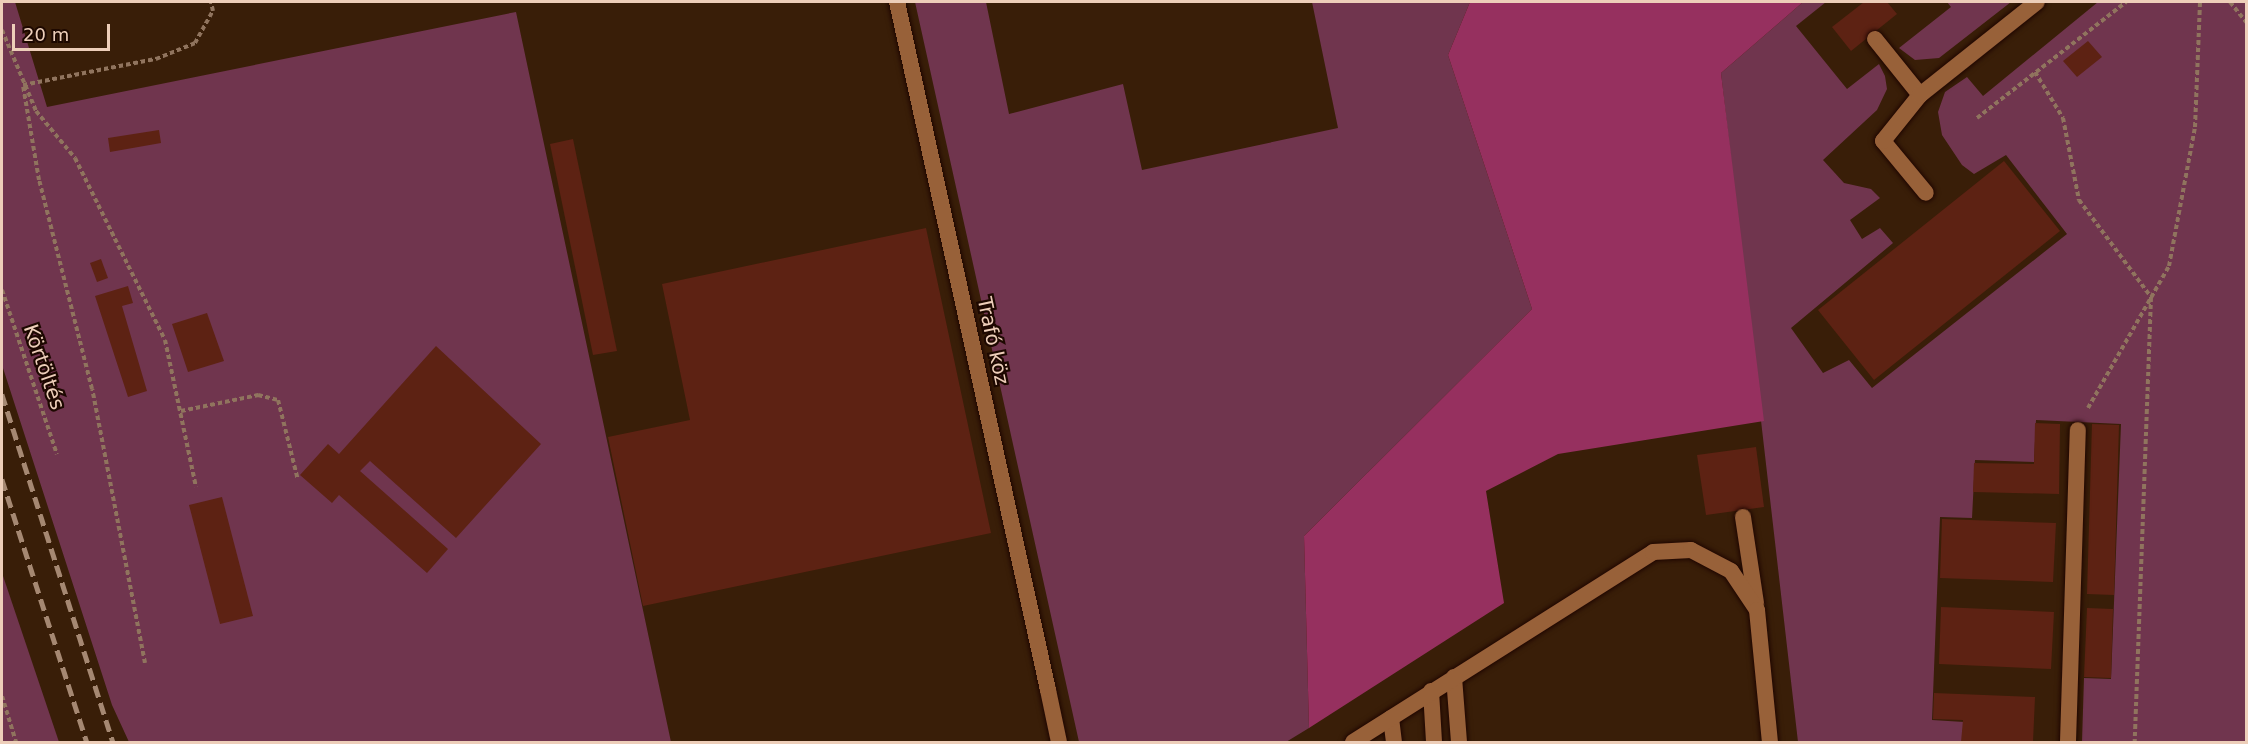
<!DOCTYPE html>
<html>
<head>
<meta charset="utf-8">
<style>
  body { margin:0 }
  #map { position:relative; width:2248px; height:744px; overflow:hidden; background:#391e08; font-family:"DejaVu Sans",sans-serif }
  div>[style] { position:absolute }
  .green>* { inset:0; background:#70354e }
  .forest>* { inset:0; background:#96305f }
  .building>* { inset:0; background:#5d2213 }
  .path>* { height:4px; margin-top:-2px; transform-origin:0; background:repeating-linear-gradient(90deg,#90745e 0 4.5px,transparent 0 7.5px) }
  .roads { filter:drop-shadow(0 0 2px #1f0600) drop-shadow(0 0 2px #1f0600) }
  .service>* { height:16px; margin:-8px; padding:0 8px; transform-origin:8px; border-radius:8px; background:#986139 }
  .minor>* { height:16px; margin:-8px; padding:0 8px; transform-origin:8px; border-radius:8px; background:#986139 }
  .rail>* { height:4.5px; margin-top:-2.25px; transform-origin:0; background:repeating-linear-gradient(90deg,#a58872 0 12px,transparent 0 18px) }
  span { translate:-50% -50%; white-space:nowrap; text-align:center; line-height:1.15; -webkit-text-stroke:4.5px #1d0800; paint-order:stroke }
  .street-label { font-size:20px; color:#edceb9 }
  .frame { position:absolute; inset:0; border:3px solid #edceb9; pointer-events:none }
  .scale { position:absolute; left:12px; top:24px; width:98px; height:27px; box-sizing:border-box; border:3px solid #edceb9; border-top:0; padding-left:8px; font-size:18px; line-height:21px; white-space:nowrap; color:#edceb9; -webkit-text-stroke:4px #1d0800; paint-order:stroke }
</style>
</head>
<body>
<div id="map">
  <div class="green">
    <div style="clip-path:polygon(2px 2px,15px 2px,47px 107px,516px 12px,671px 742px,129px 742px,112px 705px,2px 365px)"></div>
    <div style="clip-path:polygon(915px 2px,986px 2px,1009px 114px,1123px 84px,1142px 170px,1338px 128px,1312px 2px,1470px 2px,1448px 55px,1532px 309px,1304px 536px,1309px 728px,1286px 742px,1079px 742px)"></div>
    <div style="clip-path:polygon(1803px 2px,1826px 2px,1796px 26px,1847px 89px,1879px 64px,1885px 76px,1887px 89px,1877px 110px,1823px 160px,1844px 183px,1871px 189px,1880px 198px,1850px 220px,1862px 239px,1880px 228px,1893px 243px,1791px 328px,1823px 373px,1849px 360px,1872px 388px,2067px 234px,2006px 155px,1974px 174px,1962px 165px,1942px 135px,1938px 112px,1945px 92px,1967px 77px,1983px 96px,2098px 2px,2246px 2px,2246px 742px,2082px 742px,2084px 678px,2111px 679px,2121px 424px,2036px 420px,2034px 462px,1975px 460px,1972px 518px,1940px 517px,1932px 720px,1964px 722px,1963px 742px,1798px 742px,1721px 73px)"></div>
    <div style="clip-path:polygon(1947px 2px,2011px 2px,1939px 58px,1915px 60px,1899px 48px,1951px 7px)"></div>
    <div style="clip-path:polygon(2px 573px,59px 742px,2px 742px)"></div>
  </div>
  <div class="forest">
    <div style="clip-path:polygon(1470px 2px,1803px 2px,1721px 73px,1764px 421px,1558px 454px,1486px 491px,1504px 603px,1309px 728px,1304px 536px,1532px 309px,1448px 55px)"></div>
  </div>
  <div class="building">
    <div style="clip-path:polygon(1864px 2px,1887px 2px,1897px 14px,1851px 51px,1832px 27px)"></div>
    <div style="clip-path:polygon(2088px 41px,2102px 57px,2077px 77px,2063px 61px)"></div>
    <div style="clip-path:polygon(159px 130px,161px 143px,110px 152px,108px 138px)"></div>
    <div style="clip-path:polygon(573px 139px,617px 351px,593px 355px,550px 144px)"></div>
    <div style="clip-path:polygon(2004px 161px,2060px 231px,1874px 380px,1818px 310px)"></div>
    <div style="clip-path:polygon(926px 228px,991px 533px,643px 606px,608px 437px,690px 420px,662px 284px)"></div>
    <div style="clip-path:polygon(101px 259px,108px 278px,97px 282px,90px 263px)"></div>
    <div style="clip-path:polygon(128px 286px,133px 303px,122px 306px,147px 391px,128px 397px,95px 296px)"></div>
    <div style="clip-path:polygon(207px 313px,224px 361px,188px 372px,172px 324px)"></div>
    <div style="clip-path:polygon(436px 346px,541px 444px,456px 538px,370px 461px,360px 471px,448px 549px,427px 573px,339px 495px,332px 503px,300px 475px,328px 444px,339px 454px)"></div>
    <div style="clip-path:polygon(2035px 423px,2060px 424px,2059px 494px,1973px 492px,1974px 463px,2034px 464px)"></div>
    <div style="clip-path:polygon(2092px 424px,2119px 425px,2114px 595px,2087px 594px)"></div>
    <div style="clip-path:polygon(1756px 447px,1764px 507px,1706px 515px,1697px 455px)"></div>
    <div style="clip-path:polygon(222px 497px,253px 616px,220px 624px,189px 505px)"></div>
    <div style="clip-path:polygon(1942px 519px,2056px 523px,2053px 582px,1940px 578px)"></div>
    <div style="clip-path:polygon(1941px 607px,2054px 612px,2051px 669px,1939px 664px)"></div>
    <div style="clip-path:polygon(2087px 608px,2113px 609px,2111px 678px,2084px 677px)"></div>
    <div style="clip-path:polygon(1934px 693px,2035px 697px,2033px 742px,1961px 742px,1963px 720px,1933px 719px)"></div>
  </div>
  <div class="path">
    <div style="left:2230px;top:2px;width:26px;rotate:51deg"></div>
    <div style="left:2px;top:30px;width:88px;rotate:67.2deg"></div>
    <div style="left:36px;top:111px;width:61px;rotate:50.3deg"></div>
    <div style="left:75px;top:158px;width:203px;rotate:63.7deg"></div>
    <div style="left:165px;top:340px;width:150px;rotate:78.1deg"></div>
    <div style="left:2035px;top:72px;width:54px;rotate:58.7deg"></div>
    <div style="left:2063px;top:118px;width:84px;rotate:79deg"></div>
    <div style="left:2079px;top:200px;width:121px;rotate:53.4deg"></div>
    <div style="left:2151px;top:297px;width:445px;rotate:92.1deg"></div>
    <div style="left:1977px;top:118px;width:189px;rotate:-37.9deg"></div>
    <div style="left:2px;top:290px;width:173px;rotate:71.5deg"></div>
    <div style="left:2088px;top:408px;width:163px;rotate:-60.3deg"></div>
    <div style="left:2169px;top:266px;width:141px;rotate:-79.4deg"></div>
    <div style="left:2195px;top:127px;width:125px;rotate:-87.7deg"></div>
    <div style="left:181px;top:411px;width:79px;rotate:-11.7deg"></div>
    <div style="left:258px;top:395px;width:21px;rotate:14deg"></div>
    <div style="left:278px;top:400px;width:82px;rotate:76deg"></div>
    <div style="left:145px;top:663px;width:279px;rotate:-100.9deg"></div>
    <div style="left:92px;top:389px;width:216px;rotate:-104.2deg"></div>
    <div style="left:39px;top:180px;width:96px;rotate:-99.6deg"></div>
    <div style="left:23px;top:85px;width:136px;rotate:-11.1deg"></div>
    <div style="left:156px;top:59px;width:42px;rotate:-22.3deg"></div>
    <div style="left:195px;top:43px;width:37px;rotate:-61deg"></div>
    <div style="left:213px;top:11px;width:9px;rotate:-103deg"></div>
    <div style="left:2px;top:696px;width:48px;rotate:73.1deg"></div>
  </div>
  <div class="roads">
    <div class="service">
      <div style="left:1875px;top:39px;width:72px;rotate:51.2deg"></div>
      <div style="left:1883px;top:141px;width:67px;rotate:50.4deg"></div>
      <div style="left:1743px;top:517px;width:87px;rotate:81.4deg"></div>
      <div style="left:1454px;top:677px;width:65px;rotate:85.6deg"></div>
      <div style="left:1048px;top:690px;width:53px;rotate:78.1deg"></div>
      <div style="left:1431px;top:691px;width:51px;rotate:86.6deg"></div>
      <div style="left:1391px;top:718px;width:24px;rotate:83deg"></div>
      <div style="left:1353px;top:742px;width:355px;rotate:-32.3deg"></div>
      <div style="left:1653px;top:552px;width:38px;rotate:-3deg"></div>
      <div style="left:1691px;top:550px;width:45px;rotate:27.7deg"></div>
      <div style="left:1731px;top:571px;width:47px;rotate:56.3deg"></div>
      <div style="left:1757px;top:610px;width:133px;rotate:84.4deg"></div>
      <div style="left:2068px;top:742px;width:312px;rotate:-88.2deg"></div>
    </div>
    <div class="minor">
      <div style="left:897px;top:2px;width:704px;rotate:77.62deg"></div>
      <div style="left:1883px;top:141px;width:59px;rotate:-51.2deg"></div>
      <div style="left:1920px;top:95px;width:149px;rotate:-38.5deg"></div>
    </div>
  </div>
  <div class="rail">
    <div style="left:2px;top:394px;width:365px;rotate:72.3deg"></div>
    <div style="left:2px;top:479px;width:276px;rotate:72.1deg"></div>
  </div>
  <div class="street-label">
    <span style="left:993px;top:341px;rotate:78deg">Trafó köz</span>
    <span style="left:44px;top:367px;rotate:71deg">Körtöltés</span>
  </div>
  <div class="frame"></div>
  <div class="scale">20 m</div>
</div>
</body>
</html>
